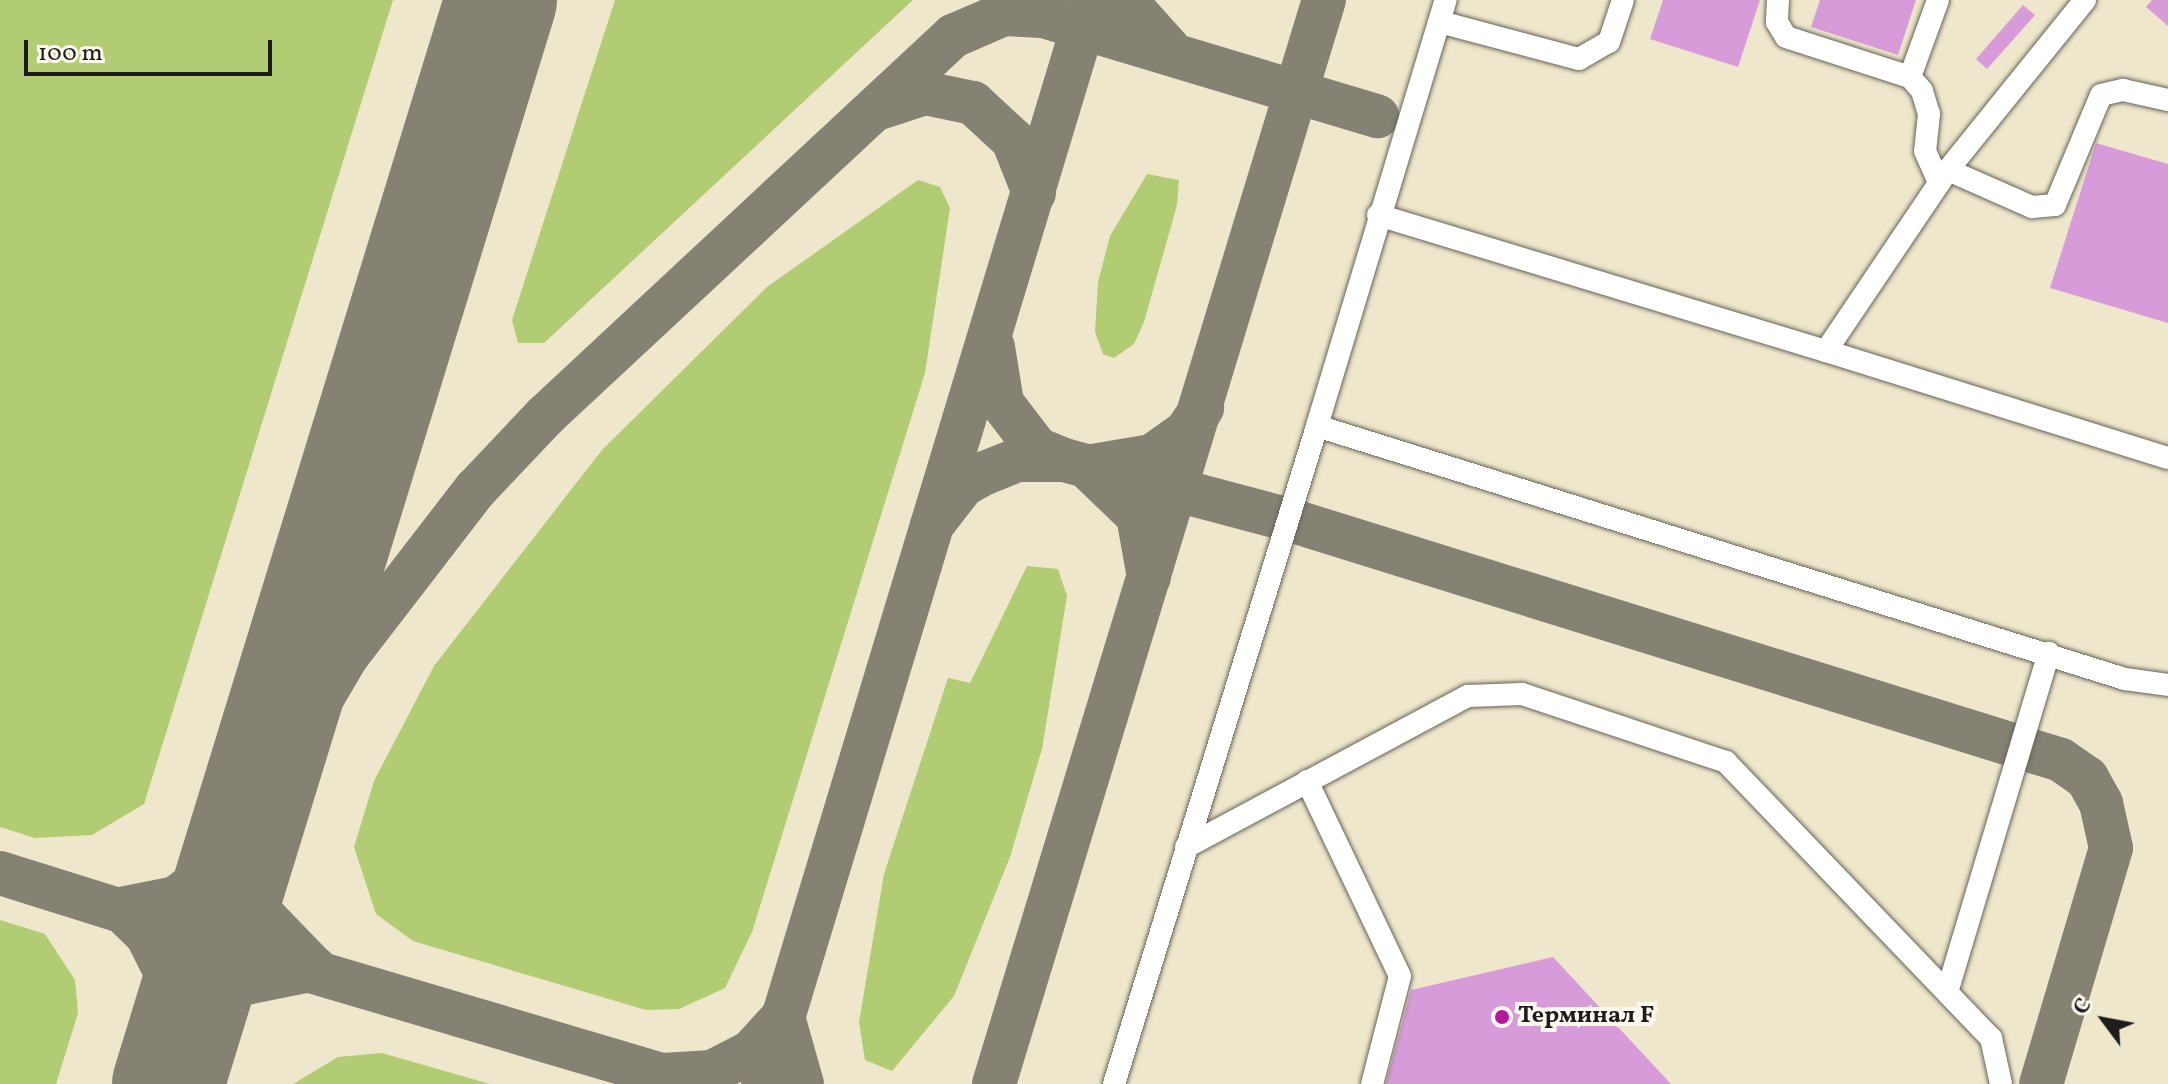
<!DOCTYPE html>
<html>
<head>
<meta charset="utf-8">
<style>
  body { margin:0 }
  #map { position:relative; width:2168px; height:1084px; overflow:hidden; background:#eee7cb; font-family:Vollkorn,serif }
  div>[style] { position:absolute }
  .green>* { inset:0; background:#b1cc72 }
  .taxiway>* { height:44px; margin:-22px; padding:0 22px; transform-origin:22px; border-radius:22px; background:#858274 }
  .runway>* { height:112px; margin:-56px; padding:0 56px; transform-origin:56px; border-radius:56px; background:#858274 }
  .building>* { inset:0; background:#d79bda }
  .roads { filter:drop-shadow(0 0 2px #666359) drop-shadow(0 0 2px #666359) }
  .minor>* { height:22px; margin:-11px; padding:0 11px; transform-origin:11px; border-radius:11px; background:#fff }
  .dots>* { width:22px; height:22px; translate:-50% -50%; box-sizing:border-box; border:4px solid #fbf7ec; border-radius:50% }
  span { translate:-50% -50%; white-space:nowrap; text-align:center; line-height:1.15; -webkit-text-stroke:8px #fbf7ec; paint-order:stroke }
  .poi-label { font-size:24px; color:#1c1c1c; font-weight:700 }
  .left { translate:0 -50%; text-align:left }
  .north { position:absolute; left:2064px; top:980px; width:80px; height:80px; -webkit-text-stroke:6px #fbf7ec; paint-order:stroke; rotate:302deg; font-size:22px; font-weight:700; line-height:32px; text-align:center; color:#1c1c1c }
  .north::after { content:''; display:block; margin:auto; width:28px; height:36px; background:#1c1c1c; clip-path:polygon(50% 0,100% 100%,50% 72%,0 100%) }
  .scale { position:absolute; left:24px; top:40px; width:248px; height:36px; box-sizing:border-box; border:4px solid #1c1c1c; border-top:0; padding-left:10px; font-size:24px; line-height:28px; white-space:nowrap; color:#1c1c1c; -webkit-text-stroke:6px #fbf7ec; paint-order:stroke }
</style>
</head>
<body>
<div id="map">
  <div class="green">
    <div style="clip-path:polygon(0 0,393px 0,144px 804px,92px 835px,35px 838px,0 827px)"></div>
    <div style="clip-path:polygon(615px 0,913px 0,544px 343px,518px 343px,512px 320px)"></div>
    <div style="clip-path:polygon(1147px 174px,1179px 180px,1177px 205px,1144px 322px,1134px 344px,1114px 358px,1103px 354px,1095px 332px,1098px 282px,1110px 236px)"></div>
    <div style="clip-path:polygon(918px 180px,940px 187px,950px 208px,925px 373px,752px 932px,725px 988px,679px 1009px,646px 1010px,413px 941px,376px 914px,354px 847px,374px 781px,434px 666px,602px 450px,767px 287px)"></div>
    <div style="clip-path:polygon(1027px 566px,1058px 569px,1067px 596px,1042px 749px,1010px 857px,954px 996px,892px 1071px,865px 1060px,859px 1022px,884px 874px,948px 678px,970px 683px)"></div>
    <div style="clip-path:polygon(0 920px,45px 934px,75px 980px,78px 1013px,56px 1084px,0 1084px)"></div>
    <div style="clip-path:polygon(382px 1053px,490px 1084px,293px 1084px,338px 1057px)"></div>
  </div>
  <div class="taxiway">
    <div style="left:1125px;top:0;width:66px;rotate:48.1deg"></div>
    <div style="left:879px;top:108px;width:48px;rotate:-18.1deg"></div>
    <div style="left:925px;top:93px;width:49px;rotate:11.8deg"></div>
    <div style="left:973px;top:103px;width:54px;rotate:42.8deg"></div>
    <div style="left:1013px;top:140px;width:57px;rotate:68.4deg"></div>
    <div style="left:993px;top:347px;width:57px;rotate:80.9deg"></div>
    <div style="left:1002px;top:403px;width:58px;rotate:52.7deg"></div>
    <div style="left:1037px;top:449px;width:29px;rotate:22deg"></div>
    <div style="left:932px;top:525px;width:51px;rotate:-52.2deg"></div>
    <div style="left:963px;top:485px;width:25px;rotate:-29deg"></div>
    <div style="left:985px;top:473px;width:35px;rotate:-22deg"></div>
    <div style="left:1018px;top:460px;width:46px"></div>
    <div style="left:1064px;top:460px;width:234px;rotate:14.9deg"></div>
    <div style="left:1290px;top:520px;width:807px;rotate:17.29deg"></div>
    <div style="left:2061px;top:760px;width:32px;rotate:35deg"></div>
    <div style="left:2087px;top:778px;width:29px;rotate:61deg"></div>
    <div style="left:2101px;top:803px;width:46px;rotate:77.5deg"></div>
    <div style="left:2111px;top:848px;width:246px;rotate:106.5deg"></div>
    <div style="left:1149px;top:577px;width:62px;rotate:-100.2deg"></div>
    <div style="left:1138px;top:516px;width:71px;rotate:-136.1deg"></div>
    <div style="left:1087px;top:467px;width:66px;rotate:-9.6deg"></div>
    <div style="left:1152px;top:456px;width:42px;rotate:-35.2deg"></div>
    <div style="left:1186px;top:432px;width:29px;rotate:-56deg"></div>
    <div style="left:0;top:873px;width:154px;rotate:17.4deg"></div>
    <div style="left:206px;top:940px;width:507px;rotate:16.5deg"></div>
    <div style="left:180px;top:1045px;width:60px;rotate:-51.8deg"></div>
    <div style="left:217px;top:998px;width:28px;rotate:-30deg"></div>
    <div style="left:241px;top:984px;width:76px;rotate:-11.5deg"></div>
    <div style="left:315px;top:969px;width:86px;rotate:-134.1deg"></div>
    <div style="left:255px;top:907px;width:29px;rotate:-112deg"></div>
    <div style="left:244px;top:880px;width:47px;rotate:-88.8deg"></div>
    <div style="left:663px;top:1075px;width:49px;rotate:-3.5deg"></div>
    <div style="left:712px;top:1072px;width:44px;rotate:-27.1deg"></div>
    <div style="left:751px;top:1052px;width:47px;rotate:-47.6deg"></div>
    <div style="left:783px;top:1017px;width:70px;rotate:74.2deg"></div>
    <div style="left:180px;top:1084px;width:101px;rotate:-95.1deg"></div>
    <div style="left:171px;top:983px;width:54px;rotate:-116.6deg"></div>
    <div style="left:147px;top:935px;width:37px;rotate:-136deg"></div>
    <div style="left:120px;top:909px;width:57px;rotate:-11.1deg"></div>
    <div style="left:176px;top:898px;width:66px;rotate:-37.6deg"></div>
    <div style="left:228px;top:858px;width:234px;rotate:-59.5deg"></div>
    <div style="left:347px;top:656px;width:210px;rotate:-52.4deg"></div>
    <div style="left:475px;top:490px;width:102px;rotate:-46.6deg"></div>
    <div style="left:545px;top:416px;width:558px;rotate:-42.96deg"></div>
    <div style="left:953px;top:36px;width:56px;rotate:-23.3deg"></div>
    <div style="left:1004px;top:14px;width:39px;rotate:3deg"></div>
    <div style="left:1043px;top:16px;width:349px;rotate:16.7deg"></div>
    <div style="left:763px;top:1084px;width:1133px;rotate:-73.17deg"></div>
    <div style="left:994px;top:1084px;width:1133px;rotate:-73.07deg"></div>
  </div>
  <div class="runway">
    <div style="left:168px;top:1084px;width:1134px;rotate:-72.92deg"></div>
  </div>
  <div class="building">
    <div style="clip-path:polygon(1663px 0,1760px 0,1738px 67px,1650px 39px)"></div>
    <div style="clip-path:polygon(1820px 0,1916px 0,1898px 55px,1811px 27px)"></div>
    <div style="clip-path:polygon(2152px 0,2168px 0,2168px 26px,2146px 7px)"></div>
    <div style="clip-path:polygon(2023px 5px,2035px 15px,1987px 69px,1976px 59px)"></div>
    <div style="clip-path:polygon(2096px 143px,2168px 164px,2168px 323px,2050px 288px)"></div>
    <div style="clip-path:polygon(1553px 957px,1671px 1084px,1386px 1084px,1411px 990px)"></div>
  </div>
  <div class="roads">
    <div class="minor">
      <div style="left:1778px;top:0;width:22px;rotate:93deg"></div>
      <div style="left:1777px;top:22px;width:17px;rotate:59deg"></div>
      <div style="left:1786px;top:37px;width:130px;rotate:17.9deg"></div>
      <div style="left:1910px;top:77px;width:18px;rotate:49deg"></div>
      <div style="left:1922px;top:91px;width:24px;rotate:73deg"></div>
      <div style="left:1929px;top:114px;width:37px;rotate:96deg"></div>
      <div style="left:1925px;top:151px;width:35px;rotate:66deg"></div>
      <div style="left:2085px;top:0;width:218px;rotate:128.9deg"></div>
      <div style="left:1948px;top:170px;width:218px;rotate:124deg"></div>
      <div style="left:1826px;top:351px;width:358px;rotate:17.4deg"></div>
      <div style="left:1440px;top:22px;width:144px;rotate:14.9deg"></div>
      <div style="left:1579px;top:59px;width:34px;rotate:-30deg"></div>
      <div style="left:1609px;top:42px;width:44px;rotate:-71.6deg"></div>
      <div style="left:1910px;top:77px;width:82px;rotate:-70deg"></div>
      <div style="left:1948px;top:170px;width:92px;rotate:23.8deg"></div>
      <div style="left:2032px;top:207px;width:23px;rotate:-5deg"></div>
      <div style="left:2055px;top:205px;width:119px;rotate:-67.3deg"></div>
      <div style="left:2101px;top:95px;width:23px;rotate:-13deg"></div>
      <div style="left:2123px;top:90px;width:46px;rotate:12.5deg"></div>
      <div style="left:1378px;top:215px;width:468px;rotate:16.9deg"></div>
      <div style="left:1317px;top:426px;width:445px;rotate:-73.2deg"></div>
      <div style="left:1307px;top:781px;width:216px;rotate:64.5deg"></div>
      <div style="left:1400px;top:976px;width:112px;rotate:104.5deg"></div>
      <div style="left:1186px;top:847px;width:320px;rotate:-28.2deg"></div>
      <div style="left:1468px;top:696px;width:54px;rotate:-2.1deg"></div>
      <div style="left:1522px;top:694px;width:215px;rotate:18.4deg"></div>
      <div style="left:1726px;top:762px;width:383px;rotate:46.2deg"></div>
      <div style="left:1991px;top:1038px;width:47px;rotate:77.7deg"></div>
      <div style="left:1948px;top:989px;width:351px;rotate:-73.3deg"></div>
      <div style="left:1114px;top:1084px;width:689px;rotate:-72.85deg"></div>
      <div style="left:1317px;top:426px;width:847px;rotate:17.39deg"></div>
      <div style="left:2125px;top:679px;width:43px;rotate:7.9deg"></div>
    </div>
  </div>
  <div class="dots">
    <div style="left:1502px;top:1017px;background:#b5179e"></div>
  </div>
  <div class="poi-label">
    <span class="left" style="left:1518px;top:1017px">Терминал F</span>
  </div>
  <div class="north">С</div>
  <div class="scale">100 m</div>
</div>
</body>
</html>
